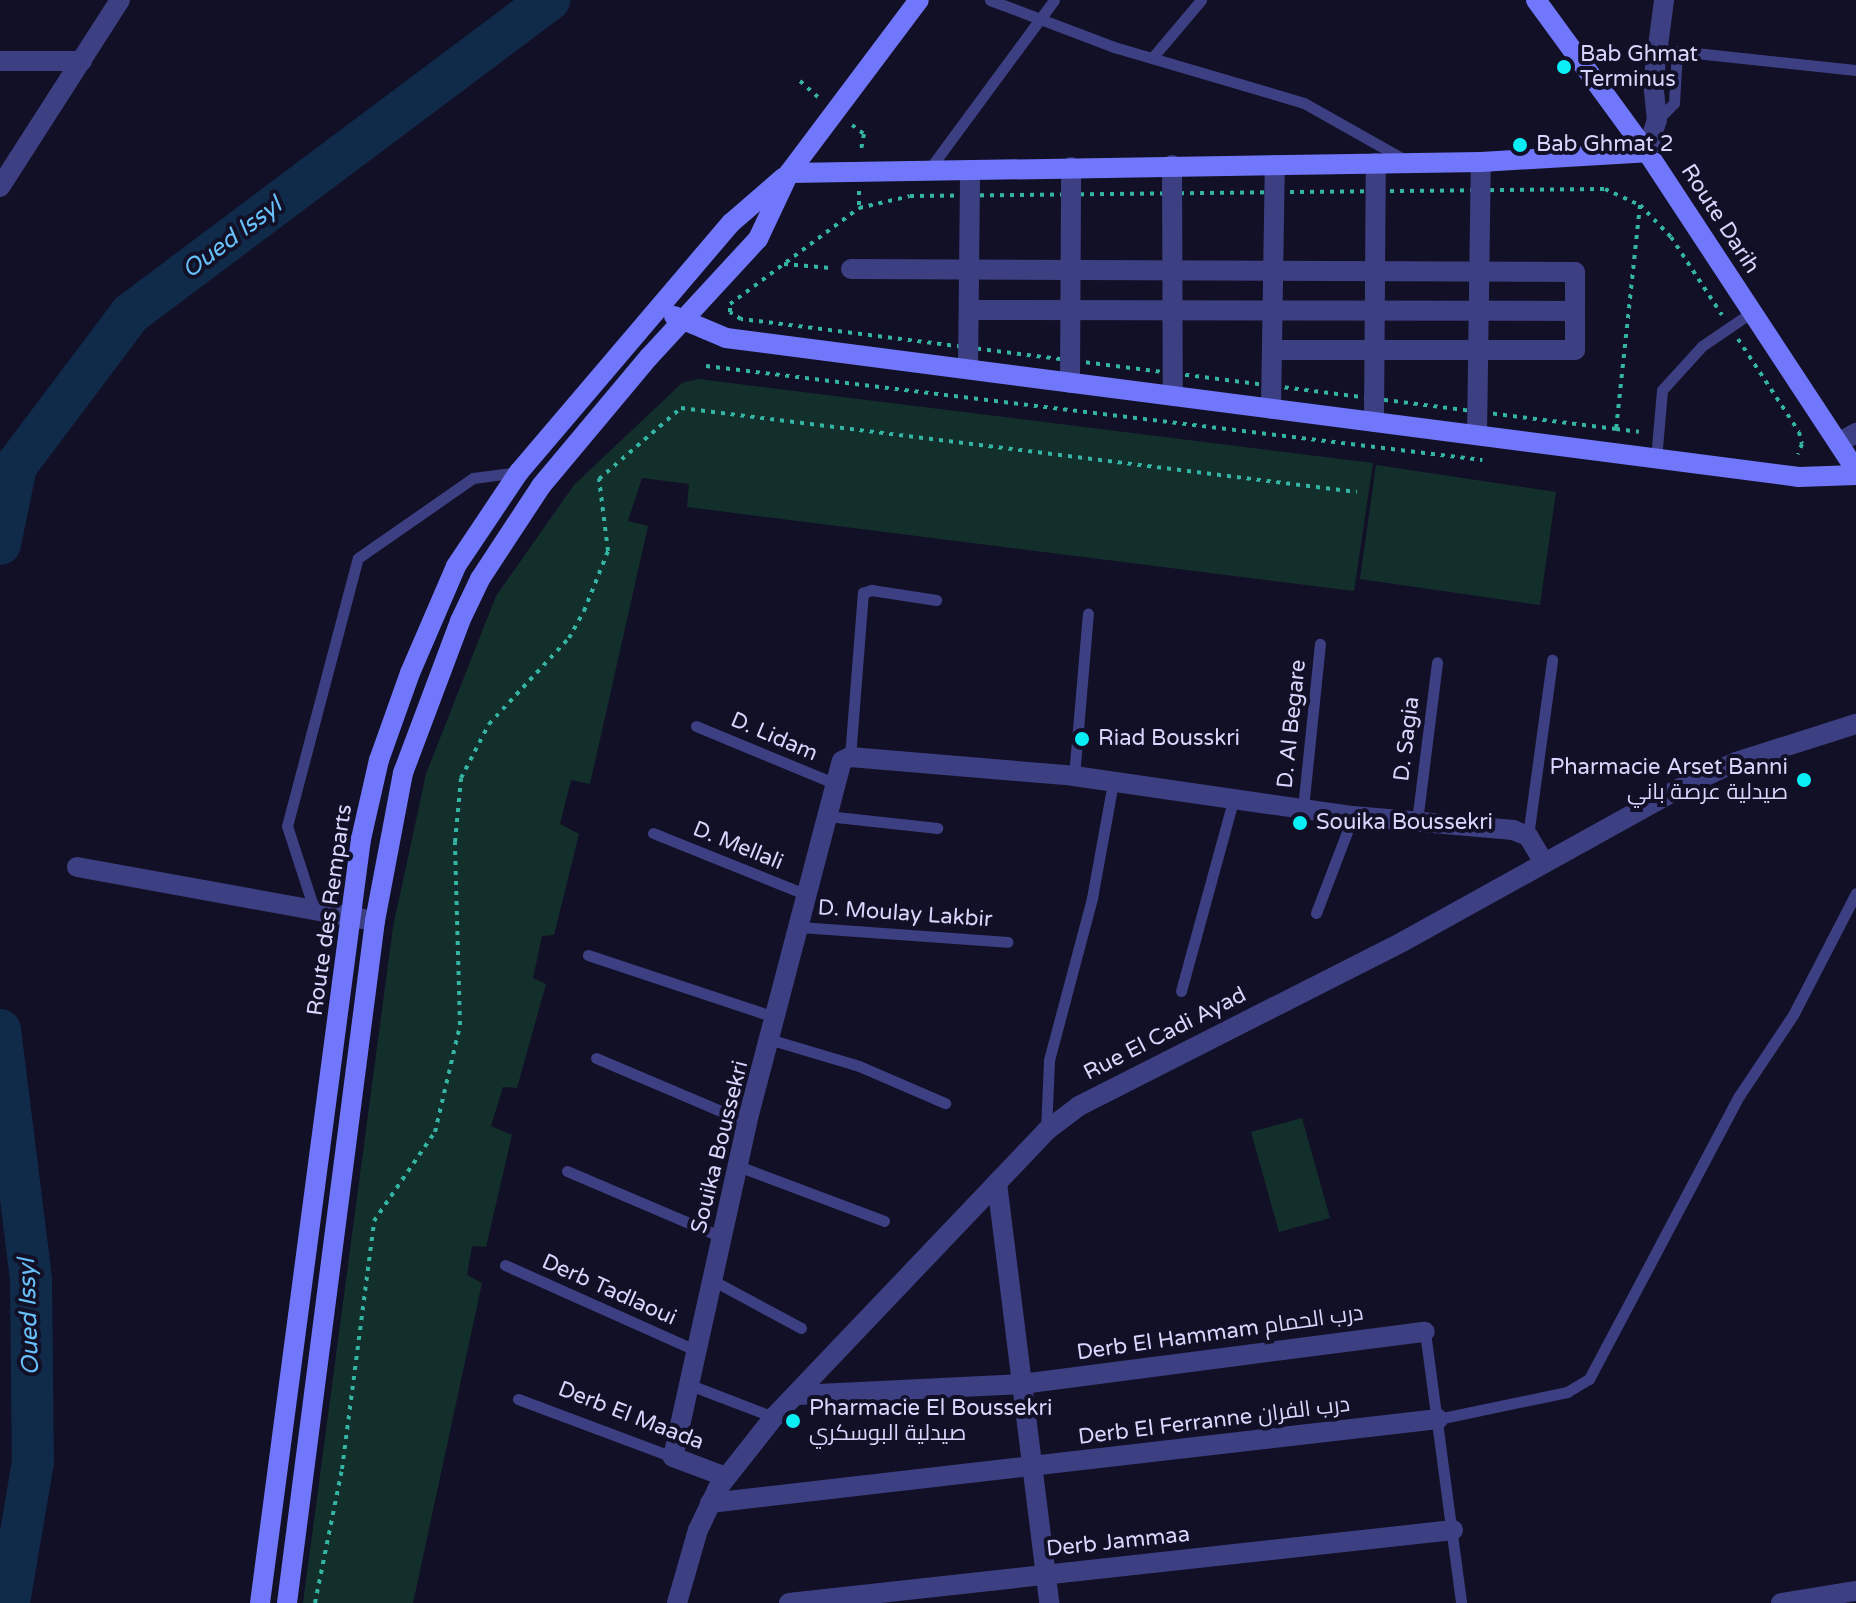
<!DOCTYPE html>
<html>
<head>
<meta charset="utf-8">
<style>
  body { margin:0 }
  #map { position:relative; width:1856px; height:1603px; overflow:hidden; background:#121026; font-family:"Varela Round",Cairo,sans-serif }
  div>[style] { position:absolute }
  .green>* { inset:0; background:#132f2c }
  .river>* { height:42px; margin:-21px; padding:0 21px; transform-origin:21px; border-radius:21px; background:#102a49 }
  .path>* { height:4px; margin-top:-2px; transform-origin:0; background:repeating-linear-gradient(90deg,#34b4a3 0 4px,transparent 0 10px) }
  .lane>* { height:11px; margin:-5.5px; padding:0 5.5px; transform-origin:5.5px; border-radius:5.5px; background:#3d3f83 }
  .street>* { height:20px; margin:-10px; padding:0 10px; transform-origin:10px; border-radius:10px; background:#3d3f83 }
  .secondary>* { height:20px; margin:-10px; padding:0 10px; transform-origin:10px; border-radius:10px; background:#7177fa }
  .dots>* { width:22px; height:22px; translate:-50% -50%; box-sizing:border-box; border:4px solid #121026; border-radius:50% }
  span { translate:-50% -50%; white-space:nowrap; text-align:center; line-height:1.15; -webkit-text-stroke:8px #121026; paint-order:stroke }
  .poi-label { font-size:22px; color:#d8d6fd }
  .left { translate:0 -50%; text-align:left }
  .right { translate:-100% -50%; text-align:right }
  .street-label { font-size:22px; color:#d8d6fd }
  .water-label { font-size:24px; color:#68c0f9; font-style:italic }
</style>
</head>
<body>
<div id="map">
  <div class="green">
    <div style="clip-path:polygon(698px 379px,1373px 463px,1354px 591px,687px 507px,689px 484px,642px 478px,628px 521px,648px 526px,590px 784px,571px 780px,560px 824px,579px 834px,554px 935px,542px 936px,533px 978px,546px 984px,517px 1088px,503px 1087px,491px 1126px,512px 1135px,486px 1247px,472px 1246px,467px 1275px,482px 1283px,413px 1603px,303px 1603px,393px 927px,426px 774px,496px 596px,574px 485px,682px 383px)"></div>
    <div style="clip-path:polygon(1376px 465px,1556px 492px,1540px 605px,1360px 579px)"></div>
    <div style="clip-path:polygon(1302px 1118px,1330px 1218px,1279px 1232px,1251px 1132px)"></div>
  </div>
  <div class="river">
    <div style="left:0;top:544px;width:80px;rotate:-78.4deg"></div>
    <div style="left:16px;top:466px;width:190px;rotate:-53.1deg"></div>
    <div style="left:130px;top:314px;width:524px;rotate:-36.85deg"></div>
    <div style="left:0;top:1030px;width:252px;rotate:82.9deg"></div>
    <div style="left:31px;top:1280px;width:182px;rotate:89.4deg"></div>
    <div style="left:33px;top:1462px;width:143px;rotate:99.7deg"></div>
  </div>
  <div class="path">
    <div style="left:800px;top:81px;width:27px;rotate:42deg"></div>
    <div style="left:852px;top:125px;width:15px;rotate:37deg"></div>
    <div style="left:864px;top:134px;width:16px;rotate:101deg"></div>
    <div style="left:1605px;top:189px;width:38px;rotate:25deg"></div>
    <div style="left:1640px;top:205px;width:225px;rotate:96.1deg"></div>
    <div style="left:1616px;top:429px;width:882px;rotate:-172.83deg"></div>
    <div style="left:741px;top:319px;width:13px;rotate:-148deg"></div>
    <div style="left:730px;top:312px;width:8px;rotate:-90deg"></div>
    <div style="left:730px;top:304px;width:161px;rotate:-36.7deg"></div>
    <div style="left:859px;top:208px;width:52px;rotate:-13.2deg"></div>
    <div style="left:910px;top:196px;width:695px;rotate:-0.58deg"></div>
    <div style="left:859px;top:191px;width:17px;rotate:90deg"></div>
    <div style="left:1640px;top:205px;width:45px;rotate:45.9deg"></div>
    <div style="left:1671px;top:237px;width:93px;rotate:56.8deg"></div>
    <div style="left:784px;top:264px;width:47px;rotate:4.9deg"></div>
    <div style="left:1738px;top:339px;width:111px;rotate:56.7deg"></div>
    <div style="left:1799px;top:432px;width:12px;rotate:76deg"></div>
    <div style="left:1802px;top:444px;width:11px;rotate:112deg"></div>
    <div style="left:706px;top:366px;width:782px;rotate:6.91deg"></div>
    <div style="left:1616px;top:429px;width:23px;rotate:7deg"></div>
    <div style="left:315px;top:1603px;width:137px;rotate:-78.6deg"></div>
    <div style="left:342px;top:1469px;width:250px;rotate:-82.6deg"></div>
    <div style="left:374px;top:1221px;width:108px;rotate:-55.6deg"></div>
    <div style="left:435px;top:1132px;width:110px;rotate:-76.8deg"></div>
    <div style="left:460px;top:1025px;width:183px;rotate:-91.6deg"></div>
    <div style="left:455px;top:842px;width:64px;rotate:-84.6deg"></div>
    <div style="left:461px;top:778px;width:61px;rotate:-62.6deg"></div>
    <div style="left:489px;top:724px;width:117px;rotate:-47.1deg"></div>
    <div style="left:569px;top:638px;width:31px;rotate:-61deg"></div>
    <div style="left:584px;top:611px;width:65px;rotate:-68.2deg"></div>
    <div style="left:608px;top:551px;width:73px;rotate:-97.1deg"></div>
    <div style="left:599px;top:479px;width:108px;rotate:-40.9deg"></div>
    <div style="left:681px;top:408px;width:681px;rotate:7.08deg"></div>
  </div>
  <div class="lane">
    <div style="left:990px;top:0;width:133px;rotate:20.8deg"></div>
    <div style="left:1114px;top:47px;width:198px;rotate:16.4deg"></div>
    <div style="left:1304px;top:103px;width:118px;rotate:29.4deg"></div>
    <div style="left:1152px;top:58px;width:76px;rotate:-49.8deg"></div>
    <div style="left:1657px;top:120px;width:24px;rotate:-45deg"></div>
    <div style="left:1674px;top:103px;width:52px;rotate:-86.7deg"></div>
    <div style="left:1677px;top:51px;width:180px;rotate:6.1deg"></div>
    <div style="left:928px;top:171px;width:212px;rotate:-53.6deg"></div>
    <div style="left:1656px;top:459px;width:69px;rotate:-85deg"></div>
    <div style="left:1662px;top:390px;width:59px;rotate:-47.7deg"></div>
    <div style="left:1702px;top:346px;width:60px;rotate:-34.2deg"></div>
    <div style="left:696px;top:726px;width:152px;rotate:22.5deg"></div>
    <div style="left:850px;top:757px;width:165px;rotate:-85.5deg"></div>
    <div style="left:863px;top:593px;width:9px;rotate:-21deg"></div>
    <div style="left:871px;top:590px;width:66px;rotate:8.7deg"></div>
    <div style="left:1074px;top:776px;width:163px;rotate:-85.1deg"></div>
    <div style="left:1303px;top:808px;width:165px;rotate:-84.1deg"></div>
    <div style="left:827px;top:816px;width:111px;rotate:6.2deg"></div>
    <div style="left:1417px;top:821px;width:160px;rotate:-82.8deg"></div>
    <div style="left:653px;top:833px;width:166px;rotate:21.9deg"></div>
    <div style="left:1528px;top:836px;width:178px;rotate:-82.2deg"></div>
    <div style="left:315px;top:912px;width:90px;rotate:-108deg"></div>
    <div style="left:287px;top:826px;width:277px;rotate:-75.2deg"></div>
    <div style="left:358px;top:558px;width:140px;rotate:-34.8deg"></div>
    <div style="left:473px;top:478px;width:46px;rotate:-7.4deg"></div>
    <div style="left:1316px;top:913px;width:104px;rotate:-69.1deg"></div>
    <div style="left:800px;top:927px;width:208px;rotate:4.1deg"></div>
    <div style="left:588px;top:955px;width:199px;rotate:18.4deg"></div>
    <div style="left:1181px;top:991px;width:201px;rotate:-74.7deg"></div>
    <div style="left:772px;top:1040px;width:91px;rotate:16.6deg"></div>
    <div style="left:859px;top:1066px;width:94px;rotate:23.3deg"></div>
    <div style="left:596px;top:1058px;width:164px;rotate:23deg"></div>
    <div style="left:1046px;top:1130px;width:70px;rotate:-87.5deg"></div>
    <div style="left:1049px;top:1060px;width:168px;rotate:-75.1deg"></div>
    <div style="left:1092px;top:898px;width:118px;rotate:-79.7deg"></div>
    <div style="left:738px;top:1166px;width:156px;rotate:20.6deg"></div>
    <div style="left:567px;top:1171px;width:168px;rotate:23.1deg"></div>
    <div style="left:505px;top:1265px;width:210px;rotate:24.1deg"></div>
    <div style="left:712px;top:1280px;width:101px;rotate:28.3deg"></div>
    <div style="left:1425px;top:1332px;width:273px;rotate:82.4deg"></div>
    <div style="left:690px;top:1385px;width:90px;rotate:20.9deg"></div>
    <div style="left:518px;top:1399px;width:165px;rotate:20.5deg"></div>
    <div style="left:1438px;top:1419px;width:132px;rotate:-11.8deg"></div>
    <div style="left:1567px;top:1392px;width:26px;rotate:-31deg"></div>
    <div style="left:1589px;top:1379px;width:320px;rotate:-62.1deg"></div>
    <div style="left:1739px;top:1096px;width:97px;rotate:-56.3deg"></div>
    <div style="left:1793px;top:1015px;width:137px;rotate:-62.7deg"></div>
  </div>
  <div class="street">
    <div style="left:0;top:61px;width:82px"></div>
    <div style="left:1647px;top:152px;width:34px;rotate:-73deg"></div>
    <div style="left:1657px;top:120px;width:36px;rotate:-96deg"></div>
    <div style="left:1653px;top:84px;width:85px;rotate:-82.5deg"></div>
    <div style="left:1172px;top:165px;width:231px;rotate:89.8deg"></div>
    <div style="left:0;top:187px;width:222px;rotate:-57.3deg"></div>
    <div style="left:851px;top:269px;width:724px;rotate:0.24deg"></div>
    <div style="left:1575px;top:272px;width:78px;rotate:90deg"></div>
    <div style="left:1575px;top:350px;width:302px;rotate:180deg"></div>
    <div style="left:969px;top:310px;width:606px;rotate:0.09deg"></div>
    <div style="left:968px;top:369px;width:198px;rotate:-89.4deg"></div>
    <div style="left:1070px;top:383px;width:216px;rotate:-89.7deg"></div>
    <div style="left:1271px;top:409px;width:244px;rotate:-89.1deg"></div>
    <div style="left:1374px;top:422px;width:259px;rotate:-89.6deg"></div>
    <div style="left:1477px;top:435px;width:273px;rotate:-89.2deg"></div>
    <div style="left:1838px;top:443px;width:21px;rotate:-29deg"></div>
    <div style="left:77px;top:867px;width:303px;rotate:10.3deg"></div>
    <div style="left:997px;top:1183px;width:423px;rotate:82.9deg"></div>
    <div style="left:798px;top:1395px;width:224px;rotate:-2.8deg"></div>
    <div style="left:1022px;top:1384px;width:406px;rotate:-7.4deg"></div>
    <div style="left:726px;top:1477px;width:57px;rotate:-159.3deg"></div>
    <div style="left:673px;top:1457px;width:343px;rotate:-77.5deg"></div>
    <div style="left:747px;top:1122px;width:373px;rotate:-75.3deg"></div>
    <div style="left:842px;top:761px;width:9px;rotate:-27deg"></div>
    <div style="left:850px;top:757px;width:225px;rotate:4.8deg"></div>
    <div style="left:1074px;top:776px;width:282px;rotate:8.2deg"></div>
    <div style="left:1353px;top:816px;width:161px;rotate:5deg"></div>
    <div style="left:1513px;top:830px;width:16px;rotate:22deg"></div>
    <div style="left:1528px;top:836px;width:31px;rotate:59deg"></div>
    <div style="left:710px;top:1503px;width:733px;rotate:-6.58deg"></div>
    <div style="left:677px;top:1603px;width:76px;rotate:-74deg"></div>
    <div style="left:698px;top:1530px;width:47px;rotate:-64.5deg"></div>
    <div style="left:718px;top:1488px;width:90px;rotate:-51.7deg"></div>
    <div style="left:774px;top:1417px;width:395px;rotate:-46.4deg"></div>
    <div style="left:1046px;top:1131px;width:41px;rotate:-37.1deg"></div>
    <div style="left:1079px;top:1106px;width:364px;rotate:-26.9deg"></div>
    <div style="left:1404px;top:941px;width:313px;rotate:-29deg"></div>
    <div style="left:1678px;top:789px;width:64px;rotate:-25deg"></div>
    <div style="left:1736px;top:762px;width:126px;rotate:-17.6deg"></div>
    <div style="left:789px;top:1603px;width:668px;rotate:-6.27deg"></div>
    <div style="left:1781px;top:1603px;width:76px;rotate:-9.1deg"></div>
  </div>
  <div class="secondary">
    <div style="left:1536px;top:0;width:188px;rotate:53.9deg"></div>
    <div style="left:1647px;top:152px;width:381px;rotate:56.7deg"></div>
    <div style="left:789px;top:173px;width:692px;rotate:-0.91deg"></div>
    <div style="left:1481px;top:162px;width:166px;rotate:-3.4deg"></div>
    <div style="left:674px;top:316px;width:56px;rotate:22.9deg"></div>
    <div style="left:726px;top:338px;width:1082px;rotate:7.38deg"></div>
    <div style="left:1799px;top:477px;width:57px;rotate:-2deg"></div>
    <div style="left:260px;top:1603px;width:771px;rotate:-82.47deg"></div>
    <div style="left:361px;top:839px;width:81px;rotate:-77.2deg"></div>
    <div style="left:379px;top:760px;width:92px;rotate:-70.4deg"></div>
    <div style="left:410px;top:673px;width:116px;rotate:-66.7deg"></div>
    <div style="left:456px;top:566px;width:113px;rotate:-56.2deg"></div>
    <div style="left:519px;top:472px;width:327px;rotate:-49.6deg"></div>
    <div style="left:731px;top:223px;width:69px;rotate:-40.9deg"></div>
    <div style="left:287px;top:1603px;width:688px;rotate:-82.65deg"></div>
    <div style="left:375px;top:921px;width:151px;rotate:-79.3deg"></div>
    <div style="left:403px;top:773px;width:162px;rotate:-69.4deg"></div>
    <div style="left:460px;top:621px;width:47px;rotate:-64.5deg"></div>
    <div style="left:480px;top:579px;width:111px;rotate:-56.7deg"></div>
    <div style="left:541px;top:486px;width:168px;rotate:-50.1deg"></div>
    <div style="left:649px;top:357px;width:161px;rotate:-47.3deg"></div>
    <div style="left:758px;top:239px;width:73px;rotate:-64.8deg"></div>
    <div style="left:789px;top:173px;width:216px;rotate:-53.1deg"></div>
  </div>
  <div class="dots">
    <div style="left:1564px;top:67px;background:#0aeff6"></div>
    <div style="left:1520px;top:145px;background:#0aeff6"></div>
    <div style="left:1082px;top:739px;background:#0aeff6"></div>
    <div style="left:1804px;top:780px;background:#0aeff6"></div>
    <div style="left:1300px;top:823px;background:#0aeff6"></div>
    <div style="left:793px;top:1421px;background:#0aeff6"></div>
  </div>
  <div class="poi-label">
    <span class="left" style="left:1580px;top:67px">Bab Ghmat<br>Terminus</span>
    <span class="left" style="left:1536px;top:145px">Bab Ghmat 2</span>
    <span class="left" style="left:1098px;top:739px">Riad Bousskri</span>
    <span class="right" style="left:1788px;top:780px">Pharmacie Arset Banni<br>صيدلية عرصة باني</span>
    <span class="left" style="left:1316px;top:823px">Souika Boussekri</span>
    <span class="left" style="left:809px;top:1421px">Pharmacie El Boussekri<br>صيدلية البوسكري</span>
  </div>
  <div class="street-label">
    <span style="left:1720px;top:219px;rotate:57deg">Route Darih</span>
    <span style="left:1292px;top:724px;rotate:-84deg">D. Al Begare</span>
    <span style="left:774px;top:737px;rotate:23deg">D. Lidam</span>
    <span style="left:1407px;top:739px;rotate:-83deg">D. Sagia</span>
    <span style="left:738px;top:846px;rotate:22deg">D. Mellali</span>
    <span style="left:330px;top:910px;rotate:-82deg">Route des Remparts</span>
    <span style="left:905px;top:914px;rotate:4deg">D. Moulay Lakbir</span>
    <span style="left:1165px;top:1034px;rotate:-27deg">Rue El Cadi Ayad</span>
    <span style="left:720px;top:1147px;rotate:-76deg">Souika Boussekri</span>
    <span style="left:609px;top:1290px;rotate:24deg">Derb Tadlaoui</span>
    <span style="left:1220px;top:1333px;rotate:-8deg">Derb El Hammam درب الحمام</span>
    <span style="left:631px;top:1416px;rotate:21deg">Derb El Maada</span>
    <span style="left:1214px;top:1421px;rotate:-7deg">Derb El Ferranne درب الفران</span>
    <span style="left:1118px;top:1542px;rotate:-6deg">Derb Jammaa</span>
  </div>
  <div class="water-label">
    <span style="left:232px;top:238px;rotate:-37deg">Oued Issyl</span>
    <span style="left:29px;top:1317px;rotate:-92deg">Oued Issyl</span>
  </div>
</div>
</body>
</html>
